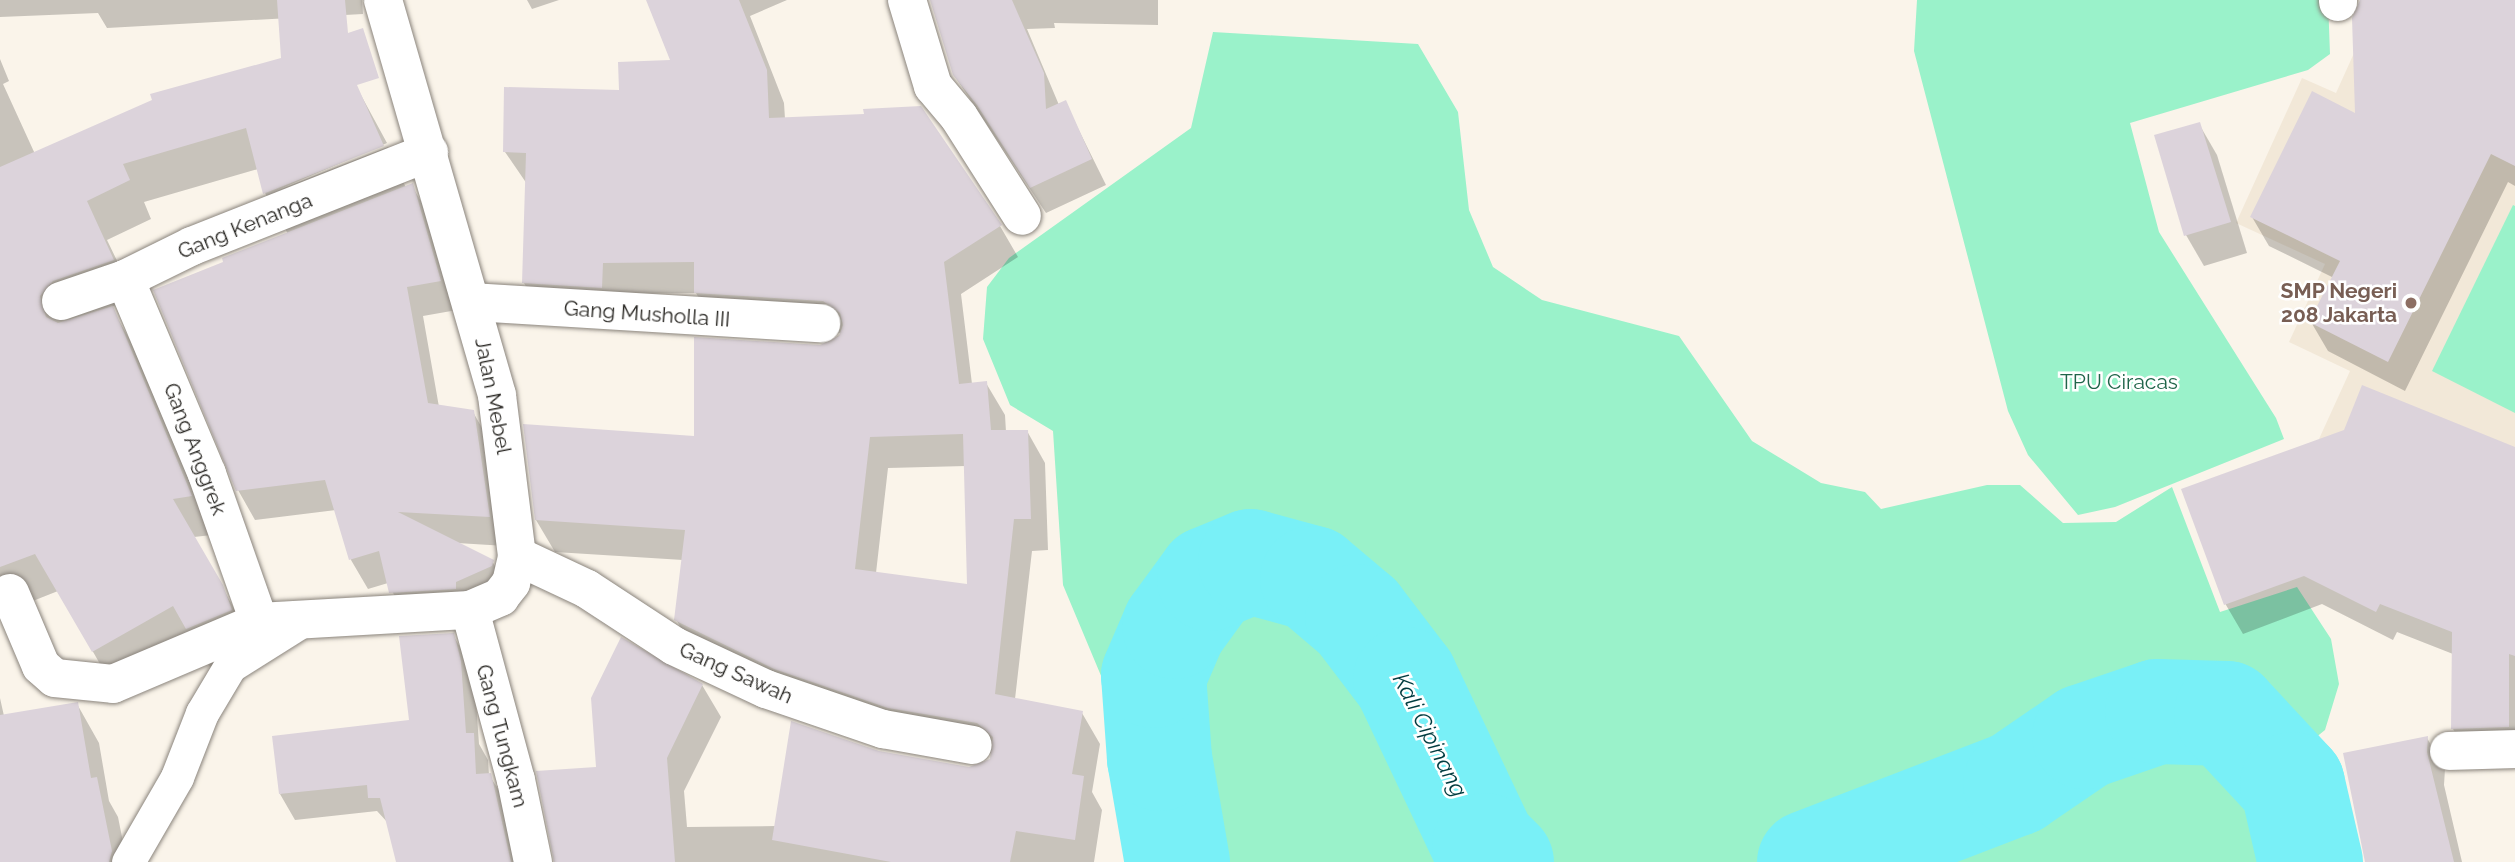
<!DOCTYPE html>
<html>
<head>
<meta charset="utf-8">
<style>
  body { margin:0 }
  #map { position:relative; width:2515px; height:862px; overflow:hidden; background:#faf4ea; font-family:Raleway,sans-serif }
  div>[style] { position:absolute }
  .built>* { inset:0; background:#f2e8d8 }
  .green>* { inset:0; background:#9af2ca }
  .shadow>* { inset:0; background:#0003 }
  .river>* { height:105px; margin:-52.5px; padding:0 52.5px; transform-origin:52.5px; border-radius:52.5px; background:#79f0f7 }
  .building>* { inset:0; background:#dcd3db }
  .roads { filter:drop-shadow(0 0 2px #8a847c) drop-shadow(0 0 2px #8a847c) }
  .lane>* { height:33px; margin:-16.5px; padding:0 16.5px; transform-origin:16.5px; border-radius:16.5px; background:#fff }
  .street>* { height:38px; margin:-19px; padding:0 19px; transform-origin:19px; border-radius:19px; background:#fff }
  .dots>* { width:19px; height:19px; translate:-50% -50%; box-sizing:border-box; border:4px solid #fff; border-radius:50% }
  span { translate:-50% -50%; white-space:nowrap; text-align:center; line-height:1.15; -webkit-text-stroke:5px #fff; paint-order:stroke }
  .street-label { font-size:21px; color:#292723 }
  .education-label { font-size:21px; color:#785e54; font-weight:700 }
  .right { translate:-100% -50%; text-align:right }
  .park-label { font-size:21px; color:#20654a }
  .water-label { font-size:23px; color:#003c40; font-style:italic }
</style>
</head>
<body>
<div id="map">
  <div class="built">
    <div style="clip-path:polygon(2373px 11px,2515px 77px,2515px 554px,2319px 439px,2350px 371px,2289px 342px,2325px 264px,2236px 223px,2302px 78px,2336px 93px)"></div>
  </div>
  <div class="green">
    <div style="clip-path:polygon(1917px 0,2328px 0,2330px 54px,2308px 70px,2130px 123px,2159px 232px,2276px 418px,2284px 439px,2115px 507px,2078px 515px,2028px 455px,2008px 411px,1914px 51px)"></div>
    <div style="clip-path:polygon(1213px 32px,1418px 44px,1458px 112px,1469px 210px,1493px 267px,1542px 300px,1679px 336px,1752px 441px,1821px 483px,1865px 492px,1881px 509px,1987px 485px,2020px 485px,2063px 523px,2116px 522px,2172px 487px,2220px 612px,2297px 587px,2331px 639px,2339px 684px,2325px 730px,2304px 747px,2326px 862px,1134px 862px,1112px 702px,1063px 585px,1053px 431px,1010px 405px,983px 339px,987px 287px,1009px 258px,1191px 128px)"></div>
    <div style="clip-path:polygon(2513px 205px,2515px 206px,2515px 413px,2432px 371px)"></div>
  </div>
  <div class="shadow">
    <div style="clip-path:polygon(0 0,362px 0,363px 14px,107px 28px,98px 13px,0 17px)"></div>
    <div style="clip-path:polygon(527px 0,559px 0,532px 9px)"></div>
    <div style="clip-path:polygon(evenodd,648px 0,787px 0,750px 16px,784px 103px,785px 119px,1000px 226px,1018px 257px,961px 294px,972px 384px,986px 383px,1005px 415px,1006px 432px,1027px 431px,1045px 463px,1048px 550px,1032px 551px,1015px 699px,1082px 713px,1100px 744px,1092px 792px,1102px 810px,1094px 862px,555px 862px,597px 769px,702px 685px,721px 717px,684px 791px,687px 827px,776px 826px,879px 752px,969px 768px,991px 761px,994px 754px,908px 739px,694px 652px,676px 619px,683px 560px,555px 552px,536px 520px,696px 438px,842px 333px,714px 325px,696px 293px,621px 294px,542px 314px,524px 283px,527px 184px,505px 152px,672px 62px,648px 0,966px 466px,969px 586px,876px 573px,888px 468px,966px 466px)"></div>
    <div style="clip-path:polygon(931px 0,1158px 0,1158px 25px,1054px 23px,1055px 28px,1027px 29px,1059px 105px,1065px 102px,1106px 185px,1046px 213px,954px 75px)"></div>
    <div style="clip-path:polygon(2362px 0,2515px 0,2515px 186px,2508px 182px,2405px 391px,2328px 351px,2311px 322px,2334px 278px,2269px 246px,2252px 217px,2357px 116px)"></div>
    <div style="clip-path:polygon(0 59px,9px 81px,3px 84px,35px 154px,356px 86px,387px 143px,273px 192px,388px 147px,406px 188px,412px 186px,429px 215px,457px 310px,423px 316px,439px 407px,473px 412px,490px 442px,506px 546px,457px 543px,492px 561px,510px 591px,408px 622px,388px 583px,368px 589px,351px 560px,336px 510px,255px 520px,238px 490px,226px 263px,288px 234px,265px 193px,258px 169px,144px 202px,151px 219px,107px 240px,135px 298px,111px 307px,134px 347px,212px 535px,194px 537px,244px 626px,252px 649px,210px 667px,196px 643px,115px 690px,58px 591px,0 614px)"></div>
    <div style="clip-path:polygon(2199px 124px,2217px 155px,2247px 253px,2204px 266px,2186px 235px)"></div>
    <div style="clip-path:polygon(2515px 449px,2515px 757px,2470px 758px,2453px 729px,2453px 654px,2397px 632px,2393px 640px,2322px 604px,2243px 634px,2226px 605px,2183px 490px)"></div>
    <div style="clip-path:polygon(453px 635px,468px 661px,475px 688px,479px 744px,488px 760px,489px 775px,506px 801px,520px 862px,398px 862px,389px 824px,377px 811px,295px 820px,280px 794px,410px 722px)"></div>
    <div style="clip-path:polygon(0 698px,4px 716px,77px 704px,99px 743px,109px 801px,118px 817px,127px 862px,0 862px)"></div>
    <div style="clip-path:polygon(2427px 738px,2445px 769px,2444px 785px,2462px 862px,2367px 862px)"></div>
  </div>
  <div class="river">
    <div style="left:1177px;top:862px;width:106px;rotate:-99.8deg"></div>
    <div style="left:1159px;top:758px;width:83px;rotate:-94.1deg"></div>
    <div style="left:1153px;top:675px;width:53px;rotate:-66.8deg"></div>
    <div style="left:1174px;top:626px;width:59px;rotate:-53.9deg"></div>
    <div style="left:1209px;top:578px;width:44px;rotate:-22.5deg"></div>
    <div style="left:1250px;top:561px;width:64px;rotate:15.3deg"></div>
    <div style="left:1312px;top:578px;width:59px;rotate:40.2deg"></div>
    <div style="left:1357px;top:616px;width:79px;rotate:52.7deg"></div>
    <div style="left:1405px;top:679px;width:184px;rotate:64.6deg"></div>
    <div style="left:1484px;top:845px;width:24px;rotate:45deg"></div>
    <div style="left:1809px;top:862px;width:221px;rotate:-21deg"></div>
    <div style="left:2015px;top:783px;width:83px;rotate:-34.3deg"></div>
    <div style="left:2084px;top:736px;width:77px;rotate:-18.9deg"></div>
    <div style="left:2157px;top:711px;width:69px;rotate:1.7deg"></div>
    <div style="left:2226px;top:713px;width:97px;rotate:47.1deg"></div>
    <div style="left:2292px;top:784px;width:80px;rotate:77deg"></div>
  </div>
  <div class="building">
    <div style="clip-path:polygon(277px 0,345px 0,348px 33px,363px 28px,379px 78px,357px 85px,384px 146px,263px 194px,246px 128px,123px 164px,130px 180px,87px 201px,114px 260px,53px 281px,40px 296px,46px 317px,58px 323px,113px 306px,192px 496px,173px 499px,223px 585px,232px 610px,186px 629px,173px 606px,92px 652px,35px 554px,0 567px,0 167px,152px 100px,150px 94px,281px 58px)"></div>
    <div style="clip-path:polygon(evenodd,646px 0,739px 0,767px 70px,769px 118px,864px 114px,863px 109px,921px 106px,1002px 225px,944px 262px,959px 384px,987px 381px,991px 430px,1028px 430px,1031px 519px,1014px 519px,995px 694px,1083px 711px,1072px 774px,1084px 776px,1075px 840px,1016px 831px,1010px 862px,891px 862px,772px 840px,791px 721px,879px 751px,969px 767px,990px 759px,993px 737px,977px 723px,888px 708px,774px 669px,674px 620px,685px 530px,535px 520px,523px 424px,694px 436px,694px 337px,820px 345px,839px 336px,843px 325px,840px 313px,823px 301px,694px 293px,694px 262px,603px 263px,602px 288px,522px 283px,526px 153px,503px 152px,504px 87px,619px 90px,618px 62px,670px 60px,646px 0,963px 434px,967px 584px,855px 569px,870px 437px,963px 434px)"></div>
    <div style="clip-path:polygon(930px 0,1012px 0,1044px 73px,1046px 109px,1066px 100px,1092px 159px,1030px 188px,977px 105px,953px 75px)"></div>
    <div style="clip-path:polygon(2360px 0,2515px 0,2515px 166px,2491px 154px,2388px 362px,2309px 322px,2340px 261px,2250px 217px,2312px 91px,2355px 113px,2352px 18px)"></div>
    <div style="clip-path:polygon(2200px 122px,2231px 222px,2184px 236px,2154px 135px)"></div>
    <div style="clip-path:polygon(413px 183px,441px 281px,407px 287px,428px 403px,474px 410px,490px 517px,398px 512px,494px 560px,492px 566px,456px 582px,456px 589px,389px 593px,379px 551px,349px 560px,325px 480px,236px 491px,153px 290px,223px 262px,222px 258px)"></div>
    <div style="clip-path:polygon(2362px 385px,2515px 447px,2515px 656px,2509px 654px,2509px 727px,2451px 729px,2452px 632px,2380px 604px,2376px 612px,2304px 576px,2224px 605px,2181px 489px,2344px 430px)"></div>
    <div style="clip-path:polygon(454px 633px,461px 661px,466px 733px,474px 733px,476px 774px,491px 773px,511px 862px,396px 862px,380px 798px,368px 798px,367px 785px,279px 794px,272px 736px,409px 720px,399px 636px)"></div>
    <div style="clip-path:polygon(621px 637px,703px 684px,667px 758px,675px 862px,554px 862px,536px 771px,596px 767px,591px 698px)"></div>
    <div style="clip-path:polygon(78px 702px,91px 778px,97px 777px,112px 851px,109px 862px,0 862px,0 715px)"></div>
    <div style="clip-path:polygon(2428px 736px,2427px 752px,2454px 862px,2365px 862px,2343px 753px)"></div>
  </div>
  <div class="roads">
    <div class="lane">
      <div style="left:128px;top:862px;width:98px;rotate:-60deg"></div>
      <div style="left:177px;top:777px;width:69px;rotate:-68.7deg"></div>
      <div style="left:202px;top:713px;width:55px;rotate:-59.2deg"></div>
      <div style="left:230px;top:666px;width:83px;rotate:-32.2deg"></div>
    </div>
    <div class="street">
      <div style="left:907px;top:0;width:90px;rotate:73.2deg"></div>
      <div style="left:933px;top:86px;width:40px;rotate:50deg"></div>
      <div style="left:959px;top:117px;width:117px;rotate:57.5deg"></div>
      <div style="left:2338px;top:0;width:2px;rotate:90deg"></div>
      <div style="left:125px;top:279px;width:212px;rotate:67.2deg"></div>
      <div style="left:207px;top:474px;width:157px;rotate:70.6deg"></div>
      <div style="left:61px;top:301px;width:68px;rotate:-19deg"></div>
      <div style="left:125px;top:279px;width:75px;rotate:-26.2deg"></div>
      <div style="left:192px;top:246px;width:255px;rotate:-21.6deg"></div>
      <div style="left:473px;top:302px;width:349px;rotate:3.5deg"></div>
      <div style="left:517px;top:556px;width:77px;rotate:25.2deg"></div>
      <div style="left:587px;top:589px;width:104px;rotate:33.2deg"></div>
      <div style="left:674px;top:646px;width:102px;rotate:25.1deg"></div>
      <div style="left:766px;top:689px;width:124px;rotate:18.9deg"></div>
      <div style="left:883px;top:729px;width:91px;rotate:10.1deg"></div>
      <div style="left:10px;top:593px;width:79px;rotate:67deg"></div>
      <div style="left:41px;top:666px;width:18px;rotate:41deg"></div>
      <div style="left:55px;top:678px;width:58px;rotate:5.9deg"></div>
      <div style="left:113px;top:684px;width:159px;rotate:-23deg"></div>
      <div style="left:259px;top:622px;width:211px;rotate:-3.3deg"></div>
      <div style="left:470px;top:610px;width:33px;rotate:-23deg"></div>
      <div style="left:500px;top:597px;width:18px;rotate:-52deg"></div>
      <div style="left:511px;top:583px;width:28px;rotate:-77deg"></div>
      <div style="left:517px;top:556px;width:162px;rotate:-97.1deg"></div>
      <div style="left:497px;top:395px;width:411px;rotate:-106.1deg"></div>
      <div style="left:470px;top:610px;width:176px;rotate:74.9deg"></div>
      <div style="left:516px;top:780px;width:84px;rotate:78.3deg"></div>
      <div style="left:2449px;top:751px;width:66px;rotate:-1.7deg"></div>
    </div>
  </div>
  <div class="dots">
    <div style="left:2411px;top:303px;background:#8d6e63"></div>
  </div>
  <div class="street-label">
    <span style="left:245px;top:226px;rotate:-22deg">Gang Kenanga</span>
    <span style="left:647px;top:314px;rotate:4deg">Gang Musholla III</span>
    <span style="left:493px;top:396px;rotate:79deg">Jalan Mebel</span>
    <span style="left:195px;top:449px;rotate:69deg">Gang Anggrek</span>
    <span style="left:736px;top:673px;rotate:24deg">Gang Sawah</span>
    <span style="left:502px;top:736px;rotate:75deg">Gang Tungkam</span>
  </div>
  <div class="education-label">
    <span class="right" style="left:2397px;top:303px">SMP Negeri<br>208 Jakarta</span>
  </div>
  <div class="park-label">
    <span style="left:2119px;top:382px">TPU Ciracas</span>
  </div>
  <div class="water-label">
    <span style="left:1430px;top:735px;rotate:63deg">Kali Cipinang</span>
  </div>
</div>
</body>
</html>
